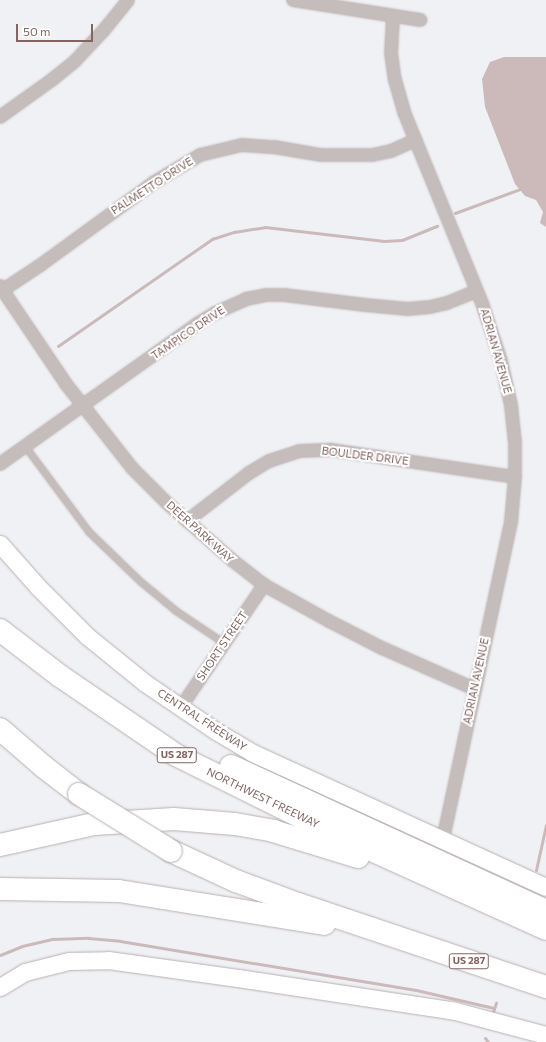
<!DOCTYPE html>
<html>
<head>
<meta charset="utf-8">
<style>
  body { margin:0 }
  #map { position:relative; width:546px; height:1042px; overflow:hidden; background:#f0f1f5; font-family:Commissioner,sans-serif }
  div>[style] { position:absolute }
  .water>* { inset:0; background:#ccbabb }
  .stream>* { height:3px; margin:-1.5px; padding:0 1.5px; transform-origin:1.5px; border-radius:1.5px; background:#ccbabb }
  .roads { filter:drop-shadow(0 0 1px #baafae) drop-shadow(0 0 1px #baafae) }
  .service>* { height:6px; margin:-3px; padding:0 3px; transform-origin:3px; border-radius:3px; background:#c5bdbc }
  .minor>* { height:12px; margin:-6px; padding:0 6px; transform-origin:6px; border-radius:6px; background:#c5bdbc }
  .secondary>* { height:17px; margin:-8.5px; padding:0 8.5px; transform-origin:8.5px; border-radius:8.5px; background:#fff }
  .motorway>* { height:22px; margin:-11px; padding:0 11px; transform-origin:11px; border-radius:11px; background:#fff }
  .bridges { filter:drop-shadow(0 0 1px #b7b0af) drop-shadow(0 0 1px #b7b0af) }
  .motorway-bridge>* { height:22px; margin:-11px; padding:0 11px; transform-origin:11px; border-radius:11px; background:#fff }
  span { translate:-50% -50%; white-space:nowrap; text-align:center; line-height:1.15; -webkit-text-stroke:4px #fff; paint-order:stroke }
  .shield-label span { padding:1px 3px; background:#fff; border:1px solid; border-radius:3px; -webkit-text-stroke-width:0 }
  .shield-label { font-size:10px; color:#836461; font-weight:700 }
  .street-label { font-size:11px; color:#836461 }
  .scale { position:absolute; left:16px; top:24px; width:77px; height:18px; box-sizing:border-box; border:2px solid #836461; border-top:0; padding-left:5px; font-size:12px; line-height:14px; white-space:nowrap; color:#836461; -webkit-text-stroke:3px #fff; paint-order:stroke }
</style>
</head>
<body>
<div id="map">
  <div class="water">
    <div style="clip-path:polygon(504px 57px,546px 57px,546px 227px,540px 223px,543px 212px,536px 200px,525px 196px,515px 184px,485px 107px,482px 79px,490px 62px)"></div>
  </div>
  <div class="stream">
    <div style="left:455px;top:213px;width:72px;rotate:-20.2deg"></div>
    <div style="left:58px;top:346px;width:188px;rotate:-34.8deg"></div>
    <div style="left:212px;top:239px;width:23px;rotate:-18deg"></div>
    <div style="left:234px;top:232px;width:31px;rotate:-9deg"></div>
    <div style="left:265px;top:227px;width:120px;rotate:6.7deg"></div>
    <div style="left:384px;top:241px;width:18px;rotate:-3deg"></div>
    <div style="left:402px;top:240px;width:38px;rotate:-22deg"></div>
    <div style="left:536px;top:870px;width:46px;rotate:-77.5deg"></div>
    <div style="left:0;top:955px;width:24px;rotate:-22deg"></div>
    <div style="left:22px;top:946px;width:32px;rotate:-13deg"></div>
    <div style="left:53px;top:939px;width:35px;rotate:-2deg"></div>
    <div style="left:88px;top:938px;width:32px;rotate:5deg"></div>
    <div style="left:120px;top:941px;width:300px;rotate:9.4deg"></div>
    <div style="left:416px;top:990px;width:80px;rotate:13deg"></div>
    <div style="left:492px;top:1015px;width:13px;rotate:-72deg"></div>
    <div style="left:485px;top:1038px;width:5px;rotate:53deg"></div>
  </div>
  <div class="roads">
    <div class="service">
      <div style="left:25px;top:446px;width:107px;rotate:53.3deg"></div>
      <div style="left:89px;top:532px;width:72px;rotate:43.9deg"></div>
      <div style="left:141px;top:582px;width:45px;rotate:39.6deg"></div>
      <div style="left:176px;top:611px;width:58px;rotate:33.7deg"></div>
    </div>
    <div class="minor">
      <div style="left:293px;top:0;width:129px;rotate:8.9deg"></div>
      <div style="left:393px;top:16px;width:37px;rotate:93deg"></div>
      <div style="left:391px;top:53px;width:27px;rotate:82deg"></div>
      <div style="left:395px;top:80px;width:33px;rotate:74deg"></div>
      <div style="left:404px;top:112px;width:206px;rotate:67.8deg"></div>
      <div style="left:482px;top:303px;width:61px;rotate:71.9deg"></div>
      <div style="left:501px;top:361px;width:45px;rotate:77.2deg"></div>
      <div style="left:511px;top:405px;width:36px;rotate:84deg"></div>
      <div style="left:515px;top:441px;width:36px;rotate:90deg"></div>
      <div style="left:515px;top:477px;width:45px;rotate:95.1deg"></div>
      <div style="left:511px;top:522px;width:325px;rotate:102.1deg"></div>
      <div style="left:0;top:117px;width:65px;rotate:-35.6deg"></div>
      <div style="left:53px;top:79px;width:28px;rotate:-39deg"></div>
      <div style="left:75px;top:61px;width:42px;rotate:-46.9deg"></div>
      <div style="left:104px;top:30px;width:38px;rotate:-51deg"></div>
      <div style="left:0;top:286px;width:118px;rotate:56deg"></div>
      <div style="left:66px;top:384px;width:107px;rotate:51.8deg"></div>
      <div style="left:132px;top:468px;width:49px;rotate:45deg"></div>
      <div style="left:167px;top:503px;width:86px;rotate:41.2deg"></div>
      <div style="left:232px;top:560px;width:41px;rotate:38deg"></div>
      <div style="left:264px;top:585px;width:74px;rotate:29deg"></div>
      <div style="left:329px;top:621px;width:59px;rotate:27deg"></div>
      <div style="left:382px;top:648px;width:102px;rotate:23.8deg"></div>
      <div style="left:3px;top:290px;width:47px;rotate:-33.7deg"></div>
      <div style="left:42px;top:264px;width:137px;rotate:-36.1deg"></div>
      <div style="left:153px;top:183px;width:55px;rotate:-30.8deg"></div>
      <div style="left:200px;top:155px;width:43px;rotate:-13.4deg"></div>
      <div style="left:242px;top:145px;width:32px;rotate:4deg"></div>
      <div style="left:274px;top:147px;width:48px;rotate:9.7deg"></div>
      <div style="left:321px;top:155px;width:51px"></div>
      <div style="left:372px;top:155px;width:19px;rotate:-12deg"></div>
      <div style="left:391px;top:151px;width:27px;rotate:-24deg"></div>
      <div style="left:0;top:464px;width:242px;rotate:-35.4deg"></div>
      <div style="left:197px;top:324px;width:21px;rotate:-31deg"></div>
      <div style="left:215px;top:313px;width:34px;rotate:-24deg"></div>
      <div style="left:246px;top:299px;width:20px;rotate:-11deg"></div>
      <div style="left:266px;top:295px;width:18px"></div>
      <div style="left:284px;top:295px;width:82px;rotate:7deg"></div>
      <div style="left:365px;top:305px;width:43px;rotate:5.3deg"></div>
      <div style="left:408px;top:309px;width:22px;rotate:-5deg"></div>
      <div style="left:430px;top:307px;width:17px;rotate:-13deg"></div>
      <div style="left:447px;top:303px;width:31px;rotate:-22deg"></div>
      <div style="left:187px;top:521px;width:78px;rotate:-37.7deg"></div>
      <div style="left:249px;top:473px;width:23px;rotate:-31deg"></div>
      <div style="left:269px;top:461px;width:32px;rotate:-18deg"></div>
      <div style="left:299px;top:451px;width:33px;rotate:-2deg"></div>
      <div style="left:332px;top:450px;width:185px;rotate:8.4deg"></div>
      <div style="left:181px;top:707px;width:148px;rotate:-55.8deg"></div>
    </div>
    <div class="secondary">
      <div style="left:0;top:544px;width:57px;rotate:48.5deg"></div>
      <div style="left:38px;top:587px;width:69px;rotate:45deg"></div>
      <div style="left:87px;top:636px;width:75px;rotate:39deg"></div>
      <div style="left:145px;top:683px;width:86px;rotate:34.1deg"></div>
      <div style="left:216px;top:731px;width:43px;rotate:30.7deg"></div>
      <div style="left:253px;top:753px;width:322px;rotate:24.6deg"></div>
      <div style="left:0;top:987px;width:29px;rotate:-31deg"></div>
      <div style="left:25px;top:972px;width:45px;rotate:-14deg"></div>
      <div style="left:69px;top:961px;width:39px;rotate:-1deg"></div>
      <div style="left:108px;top:960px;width:131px;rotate:7.9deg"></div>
      <div style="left:238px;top:978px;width:219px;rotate:8.6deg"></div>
      <div style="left:455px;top:1011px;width:94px;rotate:14.8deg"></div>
    </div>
    <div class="motorway">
      <div style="left:0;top:630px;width:76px;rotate:37.5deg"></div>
      <div style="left:60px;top:676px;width:140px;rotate:34.3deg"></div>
      <div style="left:176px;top:755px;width:169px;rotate:26.4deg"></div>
      <div style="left:327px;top:830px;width:240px;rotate:24.3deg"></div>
      <div style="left:0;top:729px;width:58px;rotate:40.8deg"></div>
      <div style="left:44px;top:767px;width:44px;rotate:37.6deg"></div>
      <div style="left:231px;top:766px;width:347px;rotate:24.7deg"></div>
      <div style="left:0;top:845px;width:96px;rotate:-12.6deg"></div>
      <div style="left:94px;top:824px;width:80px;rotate:-3.6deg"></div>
      <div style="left:174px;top:819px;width:61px;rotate:4.7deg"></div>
      <div style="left:235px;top:824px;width:39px;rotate:10deg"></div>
      <div style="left:273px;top:831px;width:89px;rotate:17deg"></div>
      <div style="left:171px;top:851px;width:72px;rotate:24.8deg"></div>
      <div style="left:236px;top:881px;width:66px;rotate:20.4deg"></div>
      <div style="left:298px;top:904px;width:262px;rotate:18.5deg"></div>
      <div style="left:0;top:889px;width:119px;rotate:1deg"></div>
      <div style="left:119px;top:891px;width:208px;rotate:9.1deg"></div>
    </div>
  </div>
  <div class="bridges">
    <div class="motorway-bridge">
      <div style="left:79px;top:794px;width:108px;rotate:31.8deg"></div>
    </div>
  </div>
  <div class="shield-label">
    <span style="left:177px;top:755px">US 287</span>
    <span style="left:469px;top:961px">US 287</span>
  </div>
  <div class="street-label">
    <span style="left:152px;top:186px;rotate:-33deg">PALMETTO DRIVE</span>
    <span style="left:188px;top:333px;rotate:-34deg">TAMPICO DRIVE</span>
    <span style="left:496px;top:351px;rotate:74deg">ADRIAN AVENUE</span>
    <span style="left:365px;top:456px;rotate:7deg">BOULDER DRIVE</span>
    <span style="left:200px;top:532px;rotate:42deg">DEER PARK WAY</span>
    <span style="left:222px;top:646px;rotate:-56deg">SHORT STREET</span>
    <span style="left:476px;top:681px;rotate:-78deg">ADRIAN AVENUE</span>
    <span style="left:202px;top:720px;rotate:33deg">CENTRAL FREEWAY</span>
    <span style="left:263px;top:798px;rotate:26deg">NORTHWEST FREEWAY</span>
  </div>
  <div class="scale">50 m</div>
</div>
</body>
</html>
